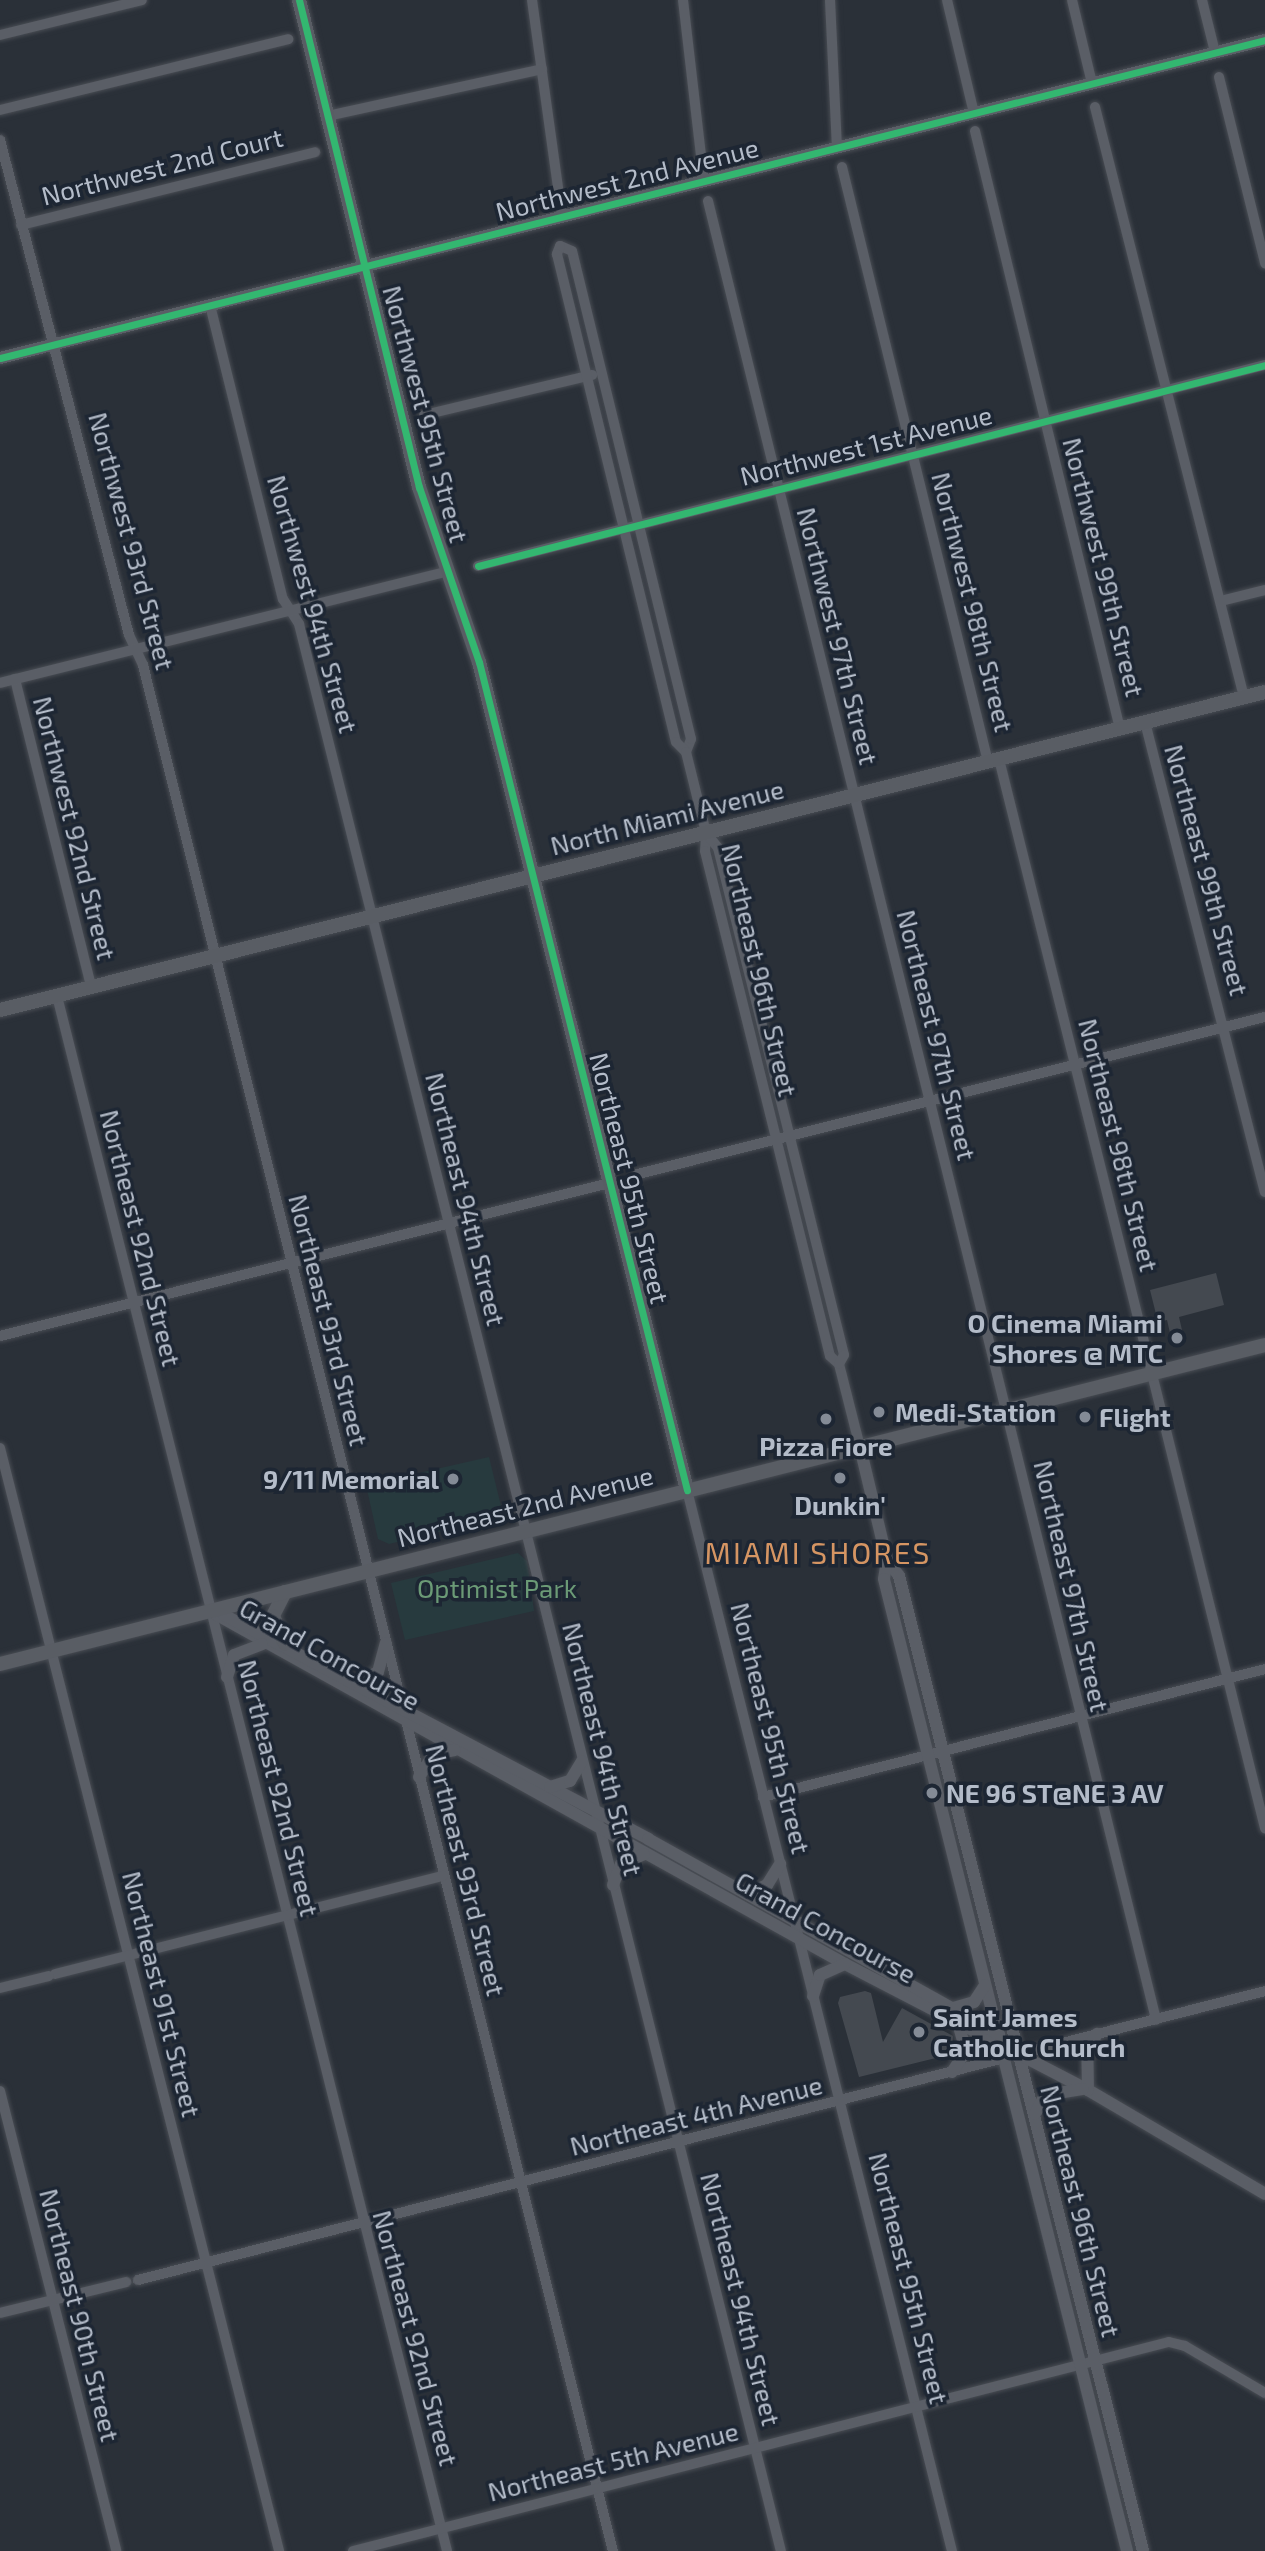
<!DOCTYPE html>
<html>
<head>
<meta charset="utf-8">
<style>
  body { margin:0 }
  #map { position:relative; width:1265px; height:2551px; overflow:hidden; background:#2a3038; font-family:"Exo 2",sans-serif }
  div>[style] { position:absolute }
  .green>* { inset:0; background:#273a3e }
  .building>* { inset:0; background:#444950 }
  .roads { filter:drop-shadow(0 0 2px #484c53) drop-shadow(0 0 2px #484c53) }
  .minor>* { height:10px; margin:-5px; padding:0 5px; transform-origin:5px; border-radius:5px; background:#5a5e66 }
  .tertiary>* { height:12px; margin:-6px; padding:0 6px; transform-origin:6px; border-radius:6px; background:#5a5e66 }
  .secondary>* { height:14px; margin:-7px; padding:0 7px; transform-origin:7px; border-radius:7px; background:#595d64 }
  .cycleway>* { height:7px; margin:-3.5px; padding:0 3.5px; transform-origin:3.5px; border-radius:3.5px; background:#33b770 }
  .dots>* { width:19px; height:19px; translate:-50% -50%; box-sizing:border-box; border:4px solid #1d2633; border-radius:50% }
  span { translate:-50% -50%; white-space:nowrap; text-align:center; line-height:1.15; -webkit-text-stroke:7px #1d2633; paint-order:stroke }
  .street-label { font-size:26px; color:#b4bcc9 }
  .poi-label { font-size:26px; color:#b4bcc9; font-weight:700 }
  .right { translate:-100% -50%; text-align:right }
  .left { translate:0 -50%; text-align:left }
  .park-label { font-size:26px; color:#6b9a76 }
  .quarter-label { font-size:30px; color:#d59563; letter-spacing:2px }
</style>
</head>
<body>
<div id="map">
  <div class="green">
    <div style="clip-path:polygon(489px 1457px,501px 1506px,496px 1518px,389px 1544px,378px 1539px,366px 1485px)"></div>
    <div style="clip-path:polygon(518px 1553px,527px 1561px,534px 1611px,405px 1640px,391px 1583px)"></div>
  </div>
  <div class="building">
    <div style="clip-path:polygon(1216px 1273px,1224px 1305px,1179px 1317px,1185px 1343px,1173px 1346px,1167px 1320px,1158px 1322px,1150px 1290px)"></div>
    <div style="clip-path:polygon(865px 1991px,871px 1993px,883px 2042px,902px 2008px,953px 2036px,952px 2054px,859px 2077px,838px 2003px,840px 1997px)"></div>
  </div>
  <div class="roads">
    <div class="minor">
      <div style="left:532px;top:0;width:218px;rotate:82.1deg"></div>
      <div style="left:683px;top:0;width:182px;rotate:83.4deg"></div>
      <div style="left:830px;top:0;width:147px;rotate:87.3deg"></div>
      <div style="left:947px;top:0;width:116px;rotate:76.6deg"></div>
      <div style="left:1072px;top:0;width:85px;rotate:76.5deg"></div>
      <div style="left:1202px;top:0;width:54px;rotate:76deg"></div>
      <div style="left:0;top:35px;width:146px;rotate:-13.8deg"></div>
      <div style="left:1219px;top:77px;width:192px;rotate:76.1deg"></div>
      <div style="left:1095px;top:107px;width:609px;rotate:75.83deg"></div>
      <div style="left:0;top:110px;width:297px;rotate:-13.8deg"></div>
      <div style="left:327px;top:116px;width:220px;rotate:-12.3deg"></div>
      <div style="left:975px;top:131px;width:615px;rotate:76.37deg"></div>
      <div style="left:0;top:140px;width:512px;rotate:75.39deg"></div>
      <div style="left:129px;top:635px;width:33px;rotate:65deg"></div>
      <div style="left:143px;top:665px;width:1944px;rotate:76.01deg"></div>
      <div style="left:842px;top:167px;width:613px;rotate:76.21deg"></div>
      <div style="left:708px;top:201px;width:1873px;rotate:76.16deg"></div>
      <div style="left:21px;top:225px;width:303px;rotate:-13.9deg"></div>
      <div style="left:210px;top:305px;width:303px;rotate:76.1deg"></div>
      <div style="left:283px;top:599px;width:30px;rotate:57deg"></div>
      <div style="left:299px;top:624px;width:1986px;rotate:75.96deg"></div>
      <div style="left:424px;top:415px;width:173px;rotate:-13.4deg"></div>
      <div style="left:478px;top:566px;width:812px;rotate:-14.33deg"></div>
      <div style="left:1221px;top:601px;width:45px;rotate:-14deg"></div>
      <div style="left:15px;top:679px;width:317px;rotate:76.1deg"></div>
      <div style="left:0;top:683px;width:462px;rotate:-14deg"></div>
      <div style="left:1145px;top:722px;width:485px;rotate:75.7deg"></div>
      <div style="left:686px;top:752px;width:14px;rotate:-69deg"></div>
      <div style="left:691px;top:739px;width:502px;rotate:-103.7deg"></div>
      <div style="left:572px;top:251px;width:13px;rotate:-157deg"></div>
      <div style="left:560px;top:246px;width:9px;rotate:111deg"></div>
      <div style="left:557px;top:254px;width:502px;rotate:76.3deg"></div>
      <div style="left:676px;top:742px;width:14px;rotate:45deg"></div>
      <div style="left:686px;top:752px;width:83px;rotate:76.1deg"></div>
      <div style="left:706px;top:833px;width:18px;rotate:93deg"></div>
      <div style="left:705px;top:851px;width:520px;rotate:76.1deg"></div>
      <div style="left:830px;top:1356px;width:12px;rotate:42deg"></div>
      <div style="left:839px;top:1364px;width:86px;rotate:75.8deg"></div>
      <div style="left:999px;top:759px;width:1102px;rotate:76.03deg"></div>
      <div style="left:706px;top:833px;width:19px;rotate:51deg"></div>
      <div style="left:718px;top:848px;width:522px;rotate:76.04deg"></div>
      <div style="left:844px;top:1355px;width:10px;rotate:119deg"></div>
      <div style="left:57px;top:996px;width:1603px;rotate:75.92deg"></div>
      <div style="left:638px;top:1174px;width:646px;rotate:-14.06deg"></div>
      <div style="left:0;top:1336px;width:628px;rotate:-14.1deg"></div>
      <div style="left:0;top:1448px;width:1138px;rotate:75.8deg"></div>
      <div style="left:687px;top:1490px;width:1094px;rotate:75.98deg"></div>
      <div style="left:763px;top:1797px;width:518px;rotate:-14.3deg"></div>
      <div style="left:55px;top:1974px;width:400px;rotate:-14.2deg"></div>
      <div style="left:0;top:1988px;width:50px;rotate:-13.8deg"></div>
      <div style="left:0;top:2091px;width:474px;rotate:75.8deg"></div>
      <div style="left:138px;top:2280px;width:1163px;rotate:-14.38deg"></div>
      <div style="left:0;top:2313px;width:130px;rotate:-13.8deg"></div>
      <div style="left:353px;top:2551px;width:842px;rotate:-14.37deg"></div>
      <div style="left:1169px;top:2342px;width:16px;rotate:14deg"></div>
      <div style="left:1185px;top:2346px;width:93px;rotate:30.4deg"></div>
    </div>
    <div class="tertiary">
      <div style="left:0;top:358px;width:1304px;rotate:-14.11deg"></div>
      <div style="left:860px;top:1447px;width:116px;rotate:76.6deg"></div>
      <div style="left:887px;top:1560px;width:20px;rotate:53deg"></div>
      <div style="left:899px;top:1576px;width:1005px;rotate:75.95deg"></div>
      <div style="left:887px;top:1560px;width:19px;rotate:99deg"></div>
      <div style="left:884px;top:1579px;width:1002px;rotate:75.96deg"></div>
      <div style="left:210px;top:1611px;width:727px;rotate:29.07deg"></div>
      <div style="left:845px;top:1964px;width:274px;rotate:27.4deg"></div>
      <div style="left:1088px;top:2090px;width:205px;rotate:30.4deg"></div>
      <div style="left:224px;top:1615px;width:480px;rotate:27.8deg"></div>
      <div style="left:648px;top:1839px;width:402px;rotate:29.1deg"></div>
      <div style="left:227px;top:1677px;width:23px;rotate:-72deg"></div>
      <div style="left:234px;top:1655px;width:30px;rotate:-21deg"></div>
      <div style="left:357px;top:1682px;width:23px;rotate:-25deg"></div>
      <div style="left:378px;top:1672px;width:30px;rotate:-75deg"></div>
      <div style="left:419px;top:1777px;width:27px;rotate:-57deg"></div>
      <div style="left:434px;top:1754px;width:21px;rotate:-11deg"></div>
      <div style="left:550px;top:1787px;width:21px;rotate:-17deg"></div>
      <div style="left:570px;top:1781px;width:23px;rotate:-59deg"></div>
      <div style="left:613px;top:1885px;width:22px;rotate:-69deg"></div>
      <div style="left:621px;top:1864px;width:25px;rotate:-23deg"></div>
      <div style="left:747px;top:1894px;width:22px;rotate:-24deg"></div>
      <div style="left:767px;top:1885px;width:25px;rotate:-58deg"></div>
      <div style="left:813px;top:1996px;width:22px;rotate:-72deg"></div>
      <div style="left:820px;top:1975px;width:27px;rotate:-24deg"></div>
      <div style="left:953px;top:2008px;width:22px;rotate:-16deg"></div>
      <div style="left:974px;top:2002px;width:20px;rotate:-57deg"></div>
      <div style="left:952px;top:2072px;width:25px;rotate:-56deg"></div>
      <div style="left:966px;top:2051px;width:26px;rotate:-106deg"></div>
      <div style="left:1088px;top:2090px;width:39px;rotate:-91deg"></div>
      <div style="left:1087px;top:2051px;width:20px;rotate:-60deg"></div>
      <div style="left:1035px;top:2114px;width:21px;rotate:-62deg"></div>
      <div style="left:1045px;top:2095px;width:38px;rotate:-9deg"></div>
    </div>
    <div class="secondary">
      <div style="left:299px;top:0;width:502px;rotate:76.16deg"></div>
      <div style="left:419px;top:487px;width:185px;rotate:71.1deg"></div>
      <div style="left:479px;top:662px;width:854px;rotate:75.9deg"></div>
      <div style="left:0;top:1010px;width:1304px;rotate:-14.11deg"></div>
      <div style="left:285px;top:1592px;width:27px;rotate:117deg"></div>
      <div style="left:273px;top:1616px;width:30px;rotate:67deg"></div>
      <div style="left:0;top:1664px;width:1305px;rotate:-14.15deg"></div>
    </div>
  </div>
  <div class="cycleway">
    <div style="left:299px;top:0;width:502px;rotate:76.16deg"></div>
    <div style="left:419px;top:487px;width:185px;rotate:71.1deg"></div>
    <div style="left:479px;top:662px;width:854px;rotate:75.9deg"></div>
    <div style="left:0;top:358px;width:1304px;rotate:-14.11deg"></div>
    <div style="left:478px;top:566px;width:812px;rotate:-14.33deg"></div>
  </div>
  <div class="dots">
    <div style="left:1177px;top:1338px;background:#848b96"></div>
    <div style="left:879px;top:1412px;background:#848b96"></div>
    <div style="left:1085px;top:1417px;background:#848b96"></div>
    <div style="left:826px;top:1419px;background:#848b96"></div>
    <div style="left:840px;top:1478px;background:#848b96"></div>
    <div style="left:453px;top:1479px;background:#848b96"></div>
    <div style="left:932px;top:1793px;background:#848b96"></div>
    <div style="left:919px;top:2032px;background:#848b96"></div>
  </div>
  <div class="street-label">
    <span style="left:162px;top:166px;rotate:-14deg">Northwest 2nd Court</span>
    <span style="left:627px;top:179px;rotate:-14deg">Northwest 2nd Avenue</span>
    <span style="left:426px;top:414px;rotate:75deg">Northwest 95th Street</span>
    <span style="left:866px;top:445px;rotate:-14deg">Northwest 1st Avenue</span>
    <span style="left:132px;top:541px;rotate:75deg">Northwest 93rd Street</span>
    <span style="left:1104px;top:567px;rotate:76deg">Northwest 99th Street</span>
    <span style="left:973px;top:602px;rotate:76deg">Northwest 98th Street</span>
    <span style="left:313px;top:604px;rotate:74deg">Northwest 94th Street</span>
    <span style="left:838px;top:636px;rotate:76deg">Northwest 97th Street</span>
    <span style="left:667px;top:817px;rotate:-14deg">North Miami Avenue</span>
    <span style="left:75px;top:828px;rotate:76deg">Northwest 92nd Street</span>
    <span style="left:1207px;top:870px;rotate:75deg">Northeast 99th Street</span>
    <span style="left:760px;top:970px;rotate:77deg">Northeast 96th Street</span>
    <span style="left:937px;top:1035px;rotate:76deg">Northeast 97th Street</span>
    <span style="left:1119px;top:1145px;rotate:76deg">Northeast 98th Street</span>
    <span style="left:630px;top:1178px;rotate:76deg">Northeast 95th Street</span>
    <span style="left:466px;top:1199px;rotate:76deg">Northeast 94th Street</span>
    <span style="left:141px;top:1238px;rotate:76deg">Northeast 92nd Street</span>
    <span style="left:329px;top:1320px;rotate:76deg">Northeast 93rd Street</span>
    <span style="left:525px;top:1506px;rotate:-14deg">Northeast 2nd Avenue</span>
    <span style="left:1072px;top:1586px;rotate:77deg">Northeast 97th Street</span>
    <span style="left:330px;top:1654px;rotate:29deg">Grand Concourse</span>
    <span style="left:771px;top:1728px;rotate:76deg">Northeast 95th Street</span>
    <span style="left:603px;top:1749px;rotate:76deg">Northeast 94th Street</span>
    <span style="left:279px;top:1788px;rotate:76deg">Northeast 92nd Street</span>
    <span style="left:466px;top:1870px;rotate:76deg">Northeast 93rd Street</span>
    <span style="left:826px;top:1927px;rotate:29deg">Grand Concourse</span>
    <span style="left:162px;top:1994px;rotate:76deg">Northeast 91st Street</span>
    <span style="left:696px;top:2115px;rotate:-14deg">Northeast 4th Avenue</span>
    <span style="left:1081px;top:2211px;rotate:76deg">Northeast 96th Street</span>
    <span style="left:909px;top:2278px;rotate:76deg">Northeast 95th Street</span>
    <span style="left:741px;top:2299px;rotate:76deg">Northeast 94th Street</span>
    <span style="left:80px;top:2315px;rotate:76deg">Northeast 90th Street</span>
    <span style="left:416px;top:2338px;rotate:75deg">Northeast 92nd Street</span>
    <span style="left:613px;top:2461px;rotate:-14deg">Northeast 5th Avenue</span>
  </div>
  <div class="poi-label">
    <span class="right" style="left:1163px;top:1338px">O Cinema Miami<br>Shores @ MTC</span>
    <span class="left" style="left:895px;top:1412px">Medi-Station</span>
    <span class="left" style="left:1099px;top:1417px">Flight</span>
    <span style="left:826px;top:1446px">Pizza Fiore</span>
    <span class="right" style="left:439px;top:1479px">9/11 Memorial</span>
    <span style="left:840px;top:1505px">Dunkin'</span>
    <span class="left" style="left:946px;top:1793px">NE 96 ST@NE 3 AV</span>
    <span class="left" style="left:933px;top:2032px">Saint James<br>Catholic Church</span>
  </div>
  <div class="park-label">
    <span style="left:497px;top:1588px">Optimist Park</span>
  </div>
  <div class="quarter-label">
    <span style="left:818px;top:1552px">MIAMI SHORES</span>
  </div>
</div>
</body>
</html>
